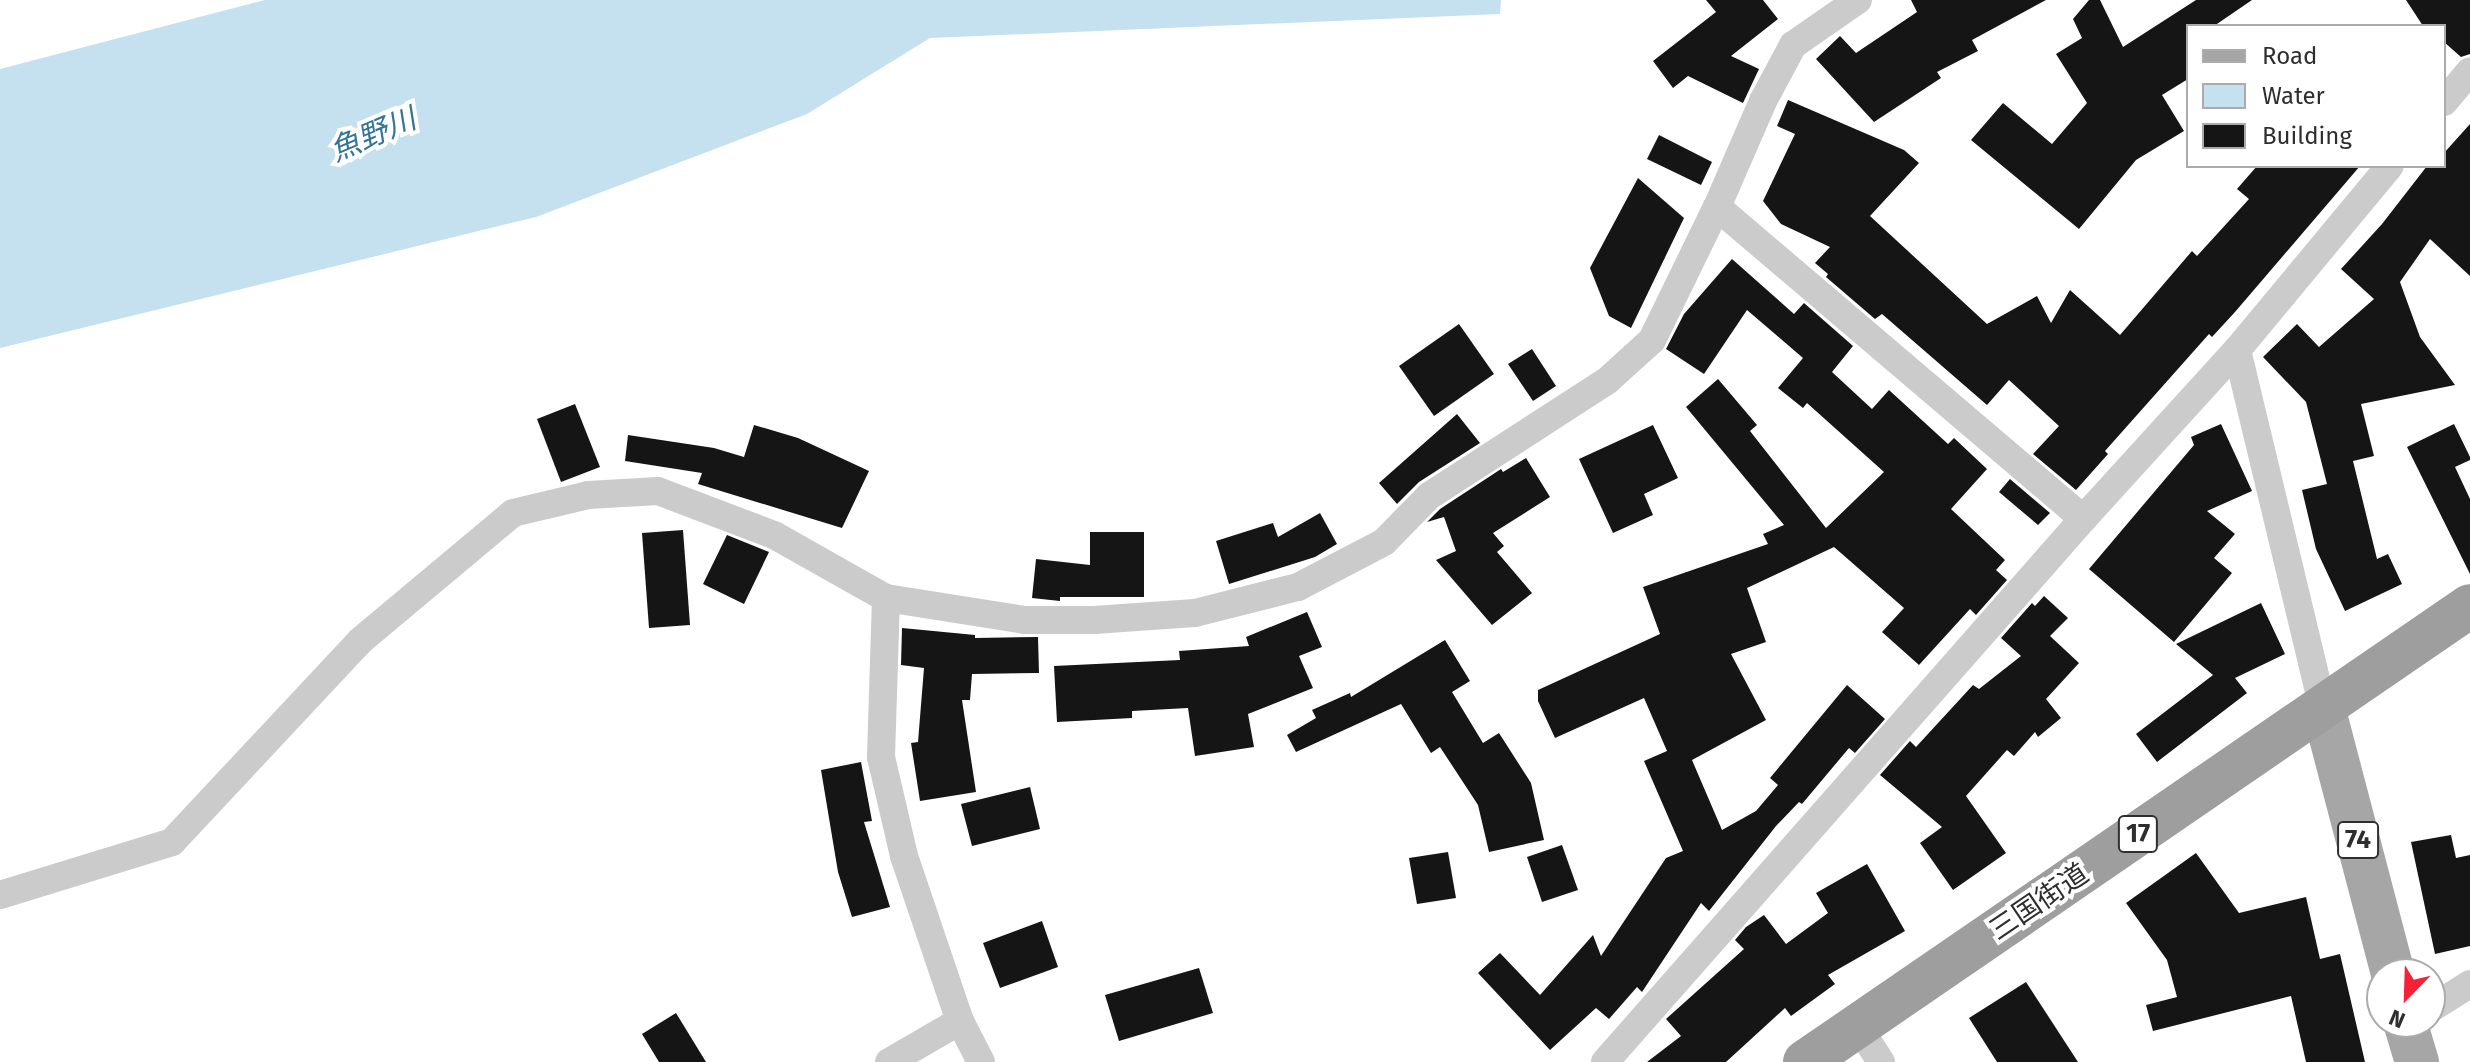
<!DOCTYPE html>
<html>
<head>
<meta charset="utf-8">
<style>
  body { margin:0 }
  #map { position:relative; width:2470px; height:1062px; overflow:hidden; background:#fff; font-family:"Fira Sans","Noto Sans JP",sans-serif }
  div>[style] { position:absolute }
  .water>* { inset:0; background:#c5e0ef }
  .building>* { inset:0; background:#151515 }
  .minor>* { height:28px; margin:-14px; padding:0 14px; transform-origin:14px; border-radius:14px; background:#cbcbcb }
  .primary>* { height:44px; margin:-22px; padding:0 22px; transform-origin:22px; border-radius:22px; background:#a6a6a6 }
  .trunk>* { height:44px; margin:-22px; padding:0 22px; transform-origin:22px; border-radius:22px; background:#9e9e9e }
  span { translate:-50% -50%; white-space:nowrap; text-align:center; line-height:1.15; -webkit-text-stroke:8px #fff; paint-order:stroke }
  .shield-label span { padding:2px 6px; background:#fff; border:2px solid; border-radius:6px; -webkit-text-stroke-width:0 }
  .shield-label { font-size:26px; color:#2e2e2e; font-weight:700 }
  .street-label { font-size:28px; color:#2e2e2e }
  .water-label { font-size:30px; color:#347598; font-style:italic }
  .legend { position:absolute; left:2186px; top:24px; width:260px; height:144px; box-sizing:border-box; background:#fff; border:2px solid #ababab; margin:0; padding:10px 14px; list-style:none; font-size:24px; color:#2e2e2e }
  .legend li { display:flex; align-items:center; gap:16px; height:40px }
  .legend b { width:40px; border:2px solid #ababab }
  .north { position:absolute; left:2366px; top:958px; width:80px; height:80px; box-sizing:border-box; background:#fff; border:2px solid #ababab; border-radius:50%; rotate:203deg; font-size:22px; font-weight:700; line-height:32px; text-align:center; color:#2e2e2e }
  .north::after { content:''; display:block; margin:auto; width:28px; height:36px; background:#f62037; clip-path:polygon(50% 0,100% 100%,50% 72%,0 100%) }
</style>
</head>
<body>
<div id="map">
  <div class="water">
    <div style="clip-path:polygon(265px 0,1501px 0,1500px 14px,930px 38px,807px 114px,536px 217px,0 348px,0 69px)"></div>
  </div>
  <div class="building">
    <div style="clip-path:polygon(1706px 0,1763px 0,1778px 19px,1731px 56px,1759px 69px,1743px 103px,1688px 76px,1673px 88px,1653px 61px,1716px 12px)"></div>
    <div style="clip-path:polygon(1911px 0,2046px 0,1972px 40px,1978px 51px,1937px 72px,1941px 78px,1874px 122px,1816px 59px,1840px 36px,1856px 53px,1917px 12px)"></div>
    <div style="clip-path:polygon(2089px 0,2100px 0,2123px 47px,2196px 0,2252px 0,2214px 26px,2188px 26px,2188px 79px,2162px 95px,2184px 131px,2136px 160px,2079px 229px,1971px 140px,2003px 103px,2052px 144px,2087px 103px,2056px 54px,2082px 38px,2073px 19px)"></div>
    <div style="clip-path:polygon(2406px 0,2470px 0,2470px 54px,2461px 57px,2444px 42px,2444px 26px,2423px 26px)"></div>
    <div style="clip-path:polygon(1788px 100px,1904px 150px,1919px 163px,1870px 216px,1987px 324px,2037px 296px,2051px 323px,2070px 290px,2120px 335px,2192px 251px,2197px 256px,2249px 199px,2237px 189px,2257px 166px,2360px 166px,2235px 312px,2212px 337px,2209px 334px,2105px 451px,2108px 454px,2076px 490px,2033px 454px,2059px 426px,2009px 380px,1987px 405px,1882px 314px,1875px 319px,1826px 277px,1828px 274px,1815px 263px,1830px 247px,1781px 224px,1763px 201px,1795px 134px,1777px 126px)"></div>
    <div style="clip-path:polygon(2470px 124px,2470px 276px,2430px 239px,2400px 282px,2420px 337px,2455px 385px,2361px 404px,2374px 456px,2353px 461px,2377px 559px,2388px 554px,2402px 584px,2345px 611px,2316px 549px,2302px 490px,2327px 484px,2306px 402px,2263px 357px,2297px 324px,2319px 347px,2374px 299px,2341px 269px,2382px 224px,2427px 166px,2444px 166px,2444px 153px)"></div>
    <div style="clip-path:polygon(1659px 135px,1712px 162px,1701px 185px,1647px 159px)"></div>
    <div style="clip-path:polygon(1638px 178px,1684px 218px,1631px 328px,1609px 316px,1590px 268px)"></div>
    <div style="clip-path:polygon(1732px 259px,1794px 314px,1804px 303px,1853px 346px,1832px 372px,1872px 409px,1889px 390px,1948px 444px,1954px 438px,1987px 469px,1951px 509px,2005px 560px,1996px 570px,2007px 580px,1976px 615px,1970px 609px,1919px 665px,1882px 632px,1904px 608px,1834px 547px,1747px 588px,1766px 642px,1731px 654px,1766px 720px,1692px 760px,1722px 830px,1756px 811px,1778px 785px,1770px 778px,1847px 685px,1885px 719px,1855px 753px,1849px 748px,1802px 804px,1799px 802px,1776px 826px,1709px 911px,1701px 903px,1642px 992px,1637px 987px,1609px 1019px,1596px 1008px,1550px 1050px,1478px 973px,1500px 953px,1540px 995px,1593px 935px,1601px 956px,1666px 858px,1683px 851px,1644px 761px,1667px 751px,1644px 698px,1555px 738px,1538px 701px,1538px 690px,1660px 634px,1643px 587px,1768px 544px,1763px 534px,1784px 525px,1686px 407px,1718px 379px,1757px 425px,1750px 431px,1826px 528px,1884px 472px,1807px 403px,1803px 408px,1778px 388px,1803px 358px,1747px 310px,1704px 374px,1666px 349px,1684px 314px)"></div>
    <div style="clip-path:polygon(1459px 324px,1494px 374px,1434px 416px,1399px 366px)"></div>
    <div style="clip-path:polygon(1532px 349px,1556px 386px,1533px 401px,1508px 364px)"></div>
    <div style="clip-path:polygon(575px 404px,600px 467px,561px 482px,537px 419px)"></div>
    <div style="clip-path:polygon(1457px 414px,1480px 443px,1419px 482px,1397px 504px,1379px 483px)"></div>
    <div style="clip-path:polygon(2221px 424px,2252px 491px,2207px 511px,2235px 534px,2214px 558px,2232px 573px,2174px 642px,2089px 569px,2194px 445px,2191px 437px)"></div>
    <div style="clip-path:polygon(2454px 424px,2470px 457px,2470px 460px,2455px 467px,2470px 499px,2470px 574px,2407px 447px)"></div>
    <div style="clip-path:polygon(754px 425px,798px 438px,869px 471px,842px 528px,698px 484px,702px 473px,625px 461px,628px 435px,714px 448px,744px 457px)"></div>
    <div style="clip-path:polygon(1653px 425px,1678px 478px,1644px 494px,1653px 515px,1613px 533px,1579px 459px)"></div>
    <div style="clip-path:polygon(1526px 458px,1550px 497px,1493px 533px,1504px 546px,1497px 552px,1532px 593px,1492px 625px,1436px 560px,1456px 551px,1444px 517px,1427px 522px,1440px 509px,1501px 469px,1503px 472px)"></div>
    <div style="clip-path:polygon(2010px 479px,2050px 513px,2038px 525px,1999px 492px)"></div>
    <div style="clip-path:polygon(1320px 513px,1337px 544px,1315px 557px,1229px 584px,1216px 541px,1273px 523px,1278px 537px)"></div>
    <div style="clip-path:polygon(683px 530px,690px 625px,649px 628px,642px 533px)"></div>
    <div style="clip-path:polygon(1090px 532px,1144px 532px,1144px 597px,1060px 597px,1060px 601px,1032px 598px,1036px 559px,1090px 565px)"></div>
    <div style="clip-path:polygon(727px 535px,769px 552px,744px 604px,703px 584px)"></div>
    <div style="clip-path:polygon(2044px 596px,2068px 618px,2050px 636px,2079px 663px,2046px 699px,2061px 718px,2038px 737px,2035px 732px,2014px 756px,2007px 750px,1966px 796px,2006px 853px,1953px 890px,1920px 843px,1942px 827px,1880px 775px,1910px 741px,1916px 747px,1973px 685px,1979px 689px,2021px 656px,2001px 638px,2032px 603px,2035px 606px)"></div>
    <div style="clip-path:polygon(2261px 603px,2285px 654px,2235px 678px,2247px 693px,2157px 762px,2136px 734px,2213px 675px,2176px 644px)"></div>
    <div style="clip-path:polygon(1307px 612px,1322px 647px,1299px 656px,1313px 688px,1248px 714px,1254px 747px,1195px 756px,1188px 708px,1132px 711px,1132px 718px,1057px 722px,1054px 666px,1180px 660px,1179px 651px,1249px 646px,1246px 637px)"></div>
    <div style="clip-path:polygon(902px 628px,975px 635px,975px 638px,1038px 637px,1039px 673px,972px 674px,970px 700px,962px 700px,976px 792px,920px 801px,911px 743px,918px 742px,924px 668px,901px 665px)"></div>
    <div style="clip-path:polygon(1445px 640px,1470px 681px,1452px 692px,1483px 743px,1499px 733px,1531px 783px,1544px 840px,1489px 852px,1478px 805px,1440px 747px,1431px 753px,1401px 704px,1296px 752px,1287px 735px,1316px 718px,1312px 710px,1350px 693px,1351px 697px)"></div>
    <div style="clip-path:polygon(861px 762px,872px 821px,864px 822px,890px 907px,852px 917px,838px 872px,821px 770px)"></div>
    <div style="clip-path:polygon(1030px 787px,1040px 829px,972px 846px,961px 804px)"></div>
    <div style="clip-path:polygon(2451px 835px,2456px 858px,2470px 855px,2470px 946px,2435px 954px,2411px 842px)"></div>
    <div style="clip-path:polygon(1562px 845px,1578px 890px,1542px 902px,1527px 857px)"></div>
    <div style="clip-path:polygon(1448px 852px,1456px 898px,1417px 904px,1409px 858px)"></div>
    <div style="clip-path:polygon(2196px 853px,2239px 913px,2306px 897px,2320px 959px,2340px 954px,2365px 1062px,2306px 1062px,2291px 996px,2153px 1031px,2146px 1005px,2177px 997px,2167px 960px,2126px 903px)"></div>
    <div style="clip-path:polygon(1867px 864px,1905px 931px,1828px 975px,1835px 984px,1791px 1016px,1785px 1008px,1726px 1062px,1647px 1062px,1681px 1036px,1666px 1019px,1744px 949px,1735px 940px,1746px 927px,1764px 915px,1786px 944px,1828px 913px,1816px 893px)"></div>
    <div style="clip-path:polygon(1042px 921px,1058px 967px,1000px 988px,983px 943px)"></div>
    <div style="clip-path:polygon(1199px 968px,1213px 1013px,1119px 1041px,1105px 995px)"></div>
    <div style="clip-path:polygon(2026px 982px,2078px 1062px,1997px 1062px,1969px 1018px)"></div>
    <div style="clip-path:polygon(676px 1013px,706px 1062px,659px 1062px,642px 1034px)"></div>
  </div>
  <div class="minor">
    <div style="left:2444px;top:102px;width:40px;rotate:-50deg"></div>
    <div style="left:1717px;top:207px;width:481px;rotate:40.4deg"></div>
    <div style="left:2237px;top:350px;width:367px;rotate:76.5deg"></div>
    <div style="left:886px;top:598px;width:159px;rotate:91.8deg"></div>
    <div style="left:881px;top:757px;width:102px;rotate:76.9deg"></div>
    <div style="left:904px;top:856px;width:174px;rotate:71.3deg"></div>
    <div style="left:960px;top:1021px;width:46px;rotate:62.9deg"></div>
    <div style="left:0;top:895px;width:180px;rotate:-17.1deg"></div>
    <div style="left:172px;top:842px;width:275px;rotate:-46.9deg"></div>
    <div style="left:360px;top:641px;width:199px;rotate:-39.9deg"></div>
    <div style="left:513px;top:513px;width:77px;rotate:-13.5deg"></div>
    <div style="left:588px;top:495px;width:70px;rotate:-3.3deg"></div>
    <div style="left:658px;top:491px;width:124px;rotate:20.8deg"></div>
    <div style="left:774px;top:535px;width:129px;rotate:29.4deg"></div>
    <div style="left:886px;top:598px;width:141px;rotate:9deg"></div>
    <div style="left:1025px;top:620px;width:69px"></div>
    <div style="left:1094px;top:620px;width:101px;rotate:-4deg"></div>
    <div style="left:1195px;top:613px;width:106px;rotate:-14.2deg"></div>
    <div style="left:1298px;top:587px;width:97px;rotate:-27.6deg"></div>
    <div style="left:1384px;top:542px;width:64px;rotate:-45.6deg"></div>
    <div style="left:1429px;top:496px;width:213px;rotate:-32.9deg"></div>
    <div style="left:1608px;top:380px;width:59px;rotate:-42.3deg"></div>
    <div style="left:1652px;top:340px;width:148px;rotate:-64deg"></div>
    <div style="left:1717px;top:207px;width:116px;rotate:-66.5deg"></div>
    <div style="left:1763px;top:101px;width:64px;rotate:-61.8deg"></div>
    <div style="left:1793px;top:45px;width:79px;rotate:-34.7deg"></div>
    <div style="left:2430px;top:1009px;width:47px;rotate:-32deg"></div>
    <div style="left:1858px;top:1026px;width:43px;rotate:57.4deg"></div>
    <div style="left:889px;top:1062px;width:82px;rotate:-30deg"></div>
    <div style="left:1605px;top:1062px;width:723px;rotate:-48.64deg"></div>
    <div style="left:2083px;top:519px;width:229px;rotate:-47.7deg"></div>
    <div style="left:2237px;top:350px;width:239px;rotate:-50.3deg"></div>
  </div>
  <div class="primary">
    <div style="left:2323px;top:707px;width:276px;rotate:75.3deg"></div>
    <div style="left:2405px;top:1022px;width:42px;rotate:73.3deg"></div>
  </div>
  <div class="trunk">
    <div style="left:1805px;top:1062px;width:806px;rotate:-34.44deg"></div>
  </div>
  <div class="shield-label">
    <span style="left:2138px;top:834px">17</span>
    <span style="left:2358px;top:840px">74</span>
  </div>
  <div class="street-label">
    <span style="left:2039px;top:902px;rotate:-34deg">三国街道</span>
  </div>
  <div class="water-label">
    <span style="left:373px;top:135px;rotate:-23deg">魚野川</span>
  </div>
  <ul class="legend">
  <li><b style="height:10px;background:#a6a6a6"></b>Road</li>
  <li><b style="height:22px;background:#c5e0ef"></b>Water</li>
  <li><b style="height:22px;background:#151515"></b>Building</li>
  </ul>
  <div class="north">N</div>
</div>
</body>
</html>
